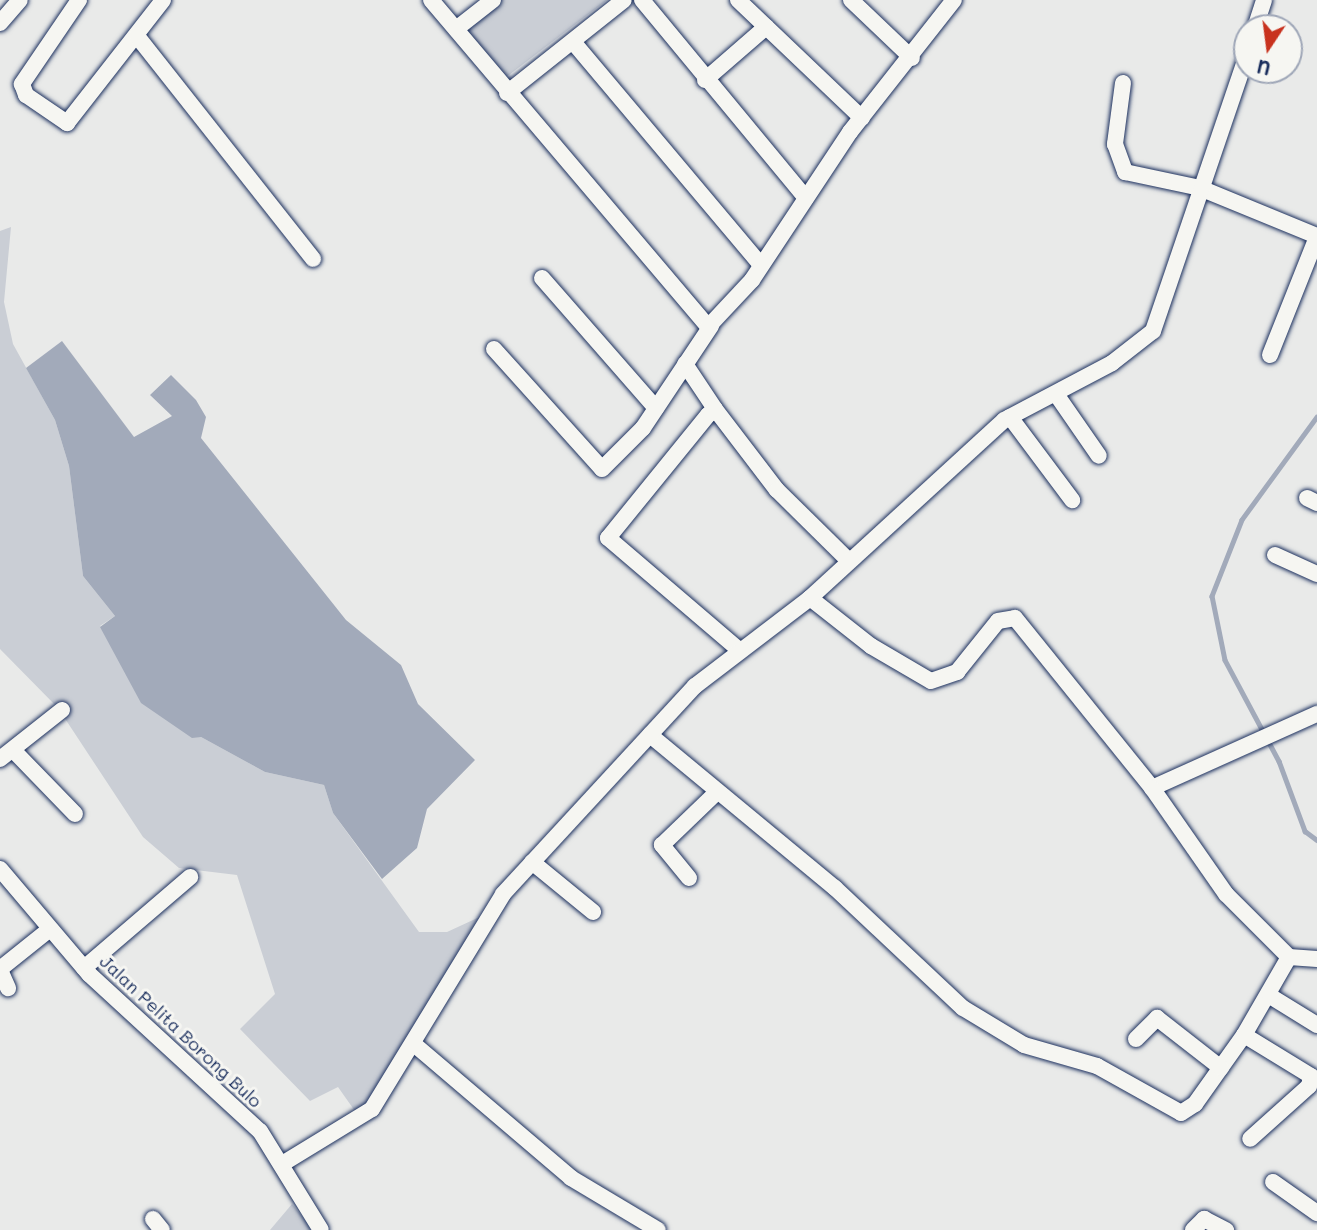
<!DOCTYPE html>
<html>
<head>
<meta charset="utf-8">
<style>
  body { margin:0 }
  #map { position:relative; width:1317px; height:1230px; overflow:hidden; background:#e9eae9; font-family:Mali,sans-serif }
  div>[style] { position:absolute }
  .green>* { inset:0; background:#caced5 }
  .water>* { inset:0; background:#a2aaba }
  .stream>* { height:4.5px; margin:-2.25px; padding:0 2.25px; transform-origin:2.25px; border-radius:2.25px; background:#a2aaba }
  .roads { filter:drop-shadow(0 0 2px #1b2f5e) drop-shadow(0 0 2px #1b2f5e) }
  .street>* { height:16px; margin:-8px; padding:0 8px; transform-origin:8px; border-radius:8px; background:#f6f6f2 }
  span { translate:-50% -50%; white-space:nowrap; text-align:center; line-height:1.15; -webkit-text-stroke:6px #f6f6f2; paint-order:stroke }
  .street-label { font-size:18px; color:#1b2f5e }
  .north { position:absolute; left:1233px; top:14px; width:70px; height:70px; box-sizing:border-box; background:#f6f6f2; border:2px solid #9ea6b7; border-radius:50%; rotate:193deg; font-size:19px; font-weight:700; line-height:28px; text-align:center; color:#1b2f5e }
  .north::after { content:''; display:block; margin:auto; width:24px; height:32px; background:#c8321e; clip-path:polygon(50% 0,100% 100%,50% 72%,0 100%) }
</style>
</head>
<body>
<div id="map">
  <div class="green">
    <div style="clip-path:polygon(491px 0,607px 0,501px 81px,458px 27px)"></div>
    <div style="clip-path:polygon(11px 227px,4px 302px,13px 344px,55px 420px,69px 466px,83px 576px,115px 616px,100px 626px,201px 737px,265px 772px,324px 785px,333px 813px,419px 932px,447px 932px,499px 908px,386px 1089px,357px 1114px,338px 1087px,310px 1101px,240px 1029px,275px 994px,237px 875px,179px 868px,143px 837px,58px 708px,0 649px,0 231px)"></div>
    <div style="clip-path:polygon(292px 1204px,313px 1230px,270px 1230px)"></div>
  </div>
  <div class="water">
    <div style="clip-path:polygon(62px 341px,134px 437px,172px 416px,150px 395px,171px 375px,196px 400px,206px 417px,201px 438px,346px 620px,401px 665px,418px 704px,475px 760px,427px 809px,417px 848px,382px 879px,333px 813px,324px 785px,265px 772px,201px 737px,192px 738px,141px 703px,100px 627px,115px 616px,83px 576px,69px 466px,55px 420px,26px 368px)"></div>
  </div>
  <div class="stream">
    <div style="left:1317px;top:417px;width:127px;rotate:126.1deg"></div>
    <div style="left:1242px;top:520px;width:82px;rotate:111.5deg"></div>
    <div style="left:1212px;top:596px;width:65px;rotate:78.5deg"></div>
    <div style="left:1225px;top:660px;width:115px;rotate:61.9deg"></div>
    <div style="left:1279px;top:761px;width:75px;rotate:69.6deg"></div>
    <div style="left:1305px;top:831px;width:15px;rotate:37deg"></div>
  </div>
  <div class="roads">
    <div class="street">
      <div style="left:79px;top:0;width:102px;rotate:124.2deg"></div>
      <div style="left:22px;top:84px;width:12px;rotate:70deg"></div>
      <div style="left:26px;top:95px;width:50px;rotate:34.3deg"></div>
      <div style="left:67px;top:123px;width:156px;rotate:-52deg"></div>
      <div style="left:431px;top:0;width:429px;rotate:49.7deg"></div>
      <div style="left:708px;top:327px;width:64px;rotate:-46.9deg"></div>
      <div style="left:752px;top:280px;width:178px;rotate:-56.5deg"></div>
      <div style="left:850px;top:132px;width:168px;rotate:-51.8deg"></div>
      <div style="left:642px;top:0;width:257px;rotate:50.4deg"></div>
      <div style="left:738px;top:0;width:171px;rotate:43.6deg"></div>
      <div style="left:851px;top:0;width:84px;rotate:43.6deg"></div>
      <div style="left:0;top:23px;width:30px;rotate:-49deg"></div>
      <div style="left:1255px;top:28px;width:29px;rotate:-72deg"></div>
      <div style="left:456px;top:29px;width:47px;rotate:-38.1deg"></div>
      <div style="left:137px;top:36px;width:284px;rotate:51.7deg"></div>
      <div style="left:574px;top:43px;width:289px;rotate:49.9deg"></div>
      <div style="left:705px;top:80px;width:81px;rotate:-41deg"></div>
      <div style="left:1123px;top:83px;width:62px;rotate:97.5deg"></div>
      <div style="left:1115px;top:144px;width:30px;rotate:70deg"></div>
      <div style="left:1125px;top:172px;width:77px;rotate:12deg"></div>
      <div style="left:1200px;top:188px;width:126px;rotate:22.3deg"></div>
      <div style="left:507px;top:93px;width:149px;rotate:-38.5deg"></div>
      <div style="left:542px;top:278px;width:173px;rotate:48.8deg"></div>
      <div style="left:494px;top:349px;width:161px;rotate:48deg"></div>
      <div style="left:602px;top:469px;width:58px;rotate:-45deg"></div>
      <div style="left:643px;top:428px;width:123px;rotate:-56.3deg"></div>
      <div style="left:1270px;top:355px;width:127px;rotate:-68.3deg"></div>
      <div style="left:685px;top:364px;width:54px;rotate:56.3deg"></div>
      <div style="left:1056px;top:394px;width:75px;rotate:55.3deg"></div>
      <div style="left:1010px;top:417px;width:104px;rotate:53.2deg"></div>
      <div style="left:1307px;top:498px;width:11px;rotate:27deg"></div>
      <div style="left:1275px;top:555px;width:46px;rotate:24.3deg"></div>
      <div style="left:810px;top:598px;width:78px;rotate:38.2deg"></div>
      <div style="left:871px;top:646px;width:69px;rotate:30.3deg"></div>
      <div style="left:931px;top:681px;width:28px;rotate:-19deg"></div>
      <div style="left:957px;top:672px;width:65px;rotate:-51.2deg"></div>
      <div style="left:998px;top:621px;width:17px;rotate:-10deg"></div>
      <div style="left:1015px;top:618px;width:218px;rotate:51.1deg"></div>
      <div style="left:1152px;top:788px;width:181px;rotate:-24.2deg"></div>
      <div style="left:738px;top:649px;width:171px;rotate:-139.5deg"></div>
      <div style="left:608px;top:538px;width:159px;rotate:-50.9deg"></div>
      <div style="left:708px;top:415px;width:9px;rotate:-41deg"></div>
      <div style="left:715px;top:409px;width:102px;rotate:52.6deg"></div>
      <div style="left:777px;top:490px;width:101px;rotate:44.6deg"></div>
      <div style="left:650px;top:735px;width:240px;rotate:39.6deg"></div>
      <div style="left:835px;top:888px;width:175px;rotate:43.2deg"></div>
      <div style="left:963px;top:1008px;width:71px;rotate:31.2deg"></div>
      <div style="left:1024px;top:1045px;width:76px;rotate:16deg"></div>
      <div style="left:1097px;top:1066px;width:96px;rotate:29.2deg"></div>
      <div style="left:1181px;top:1113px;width:17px;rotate:-33deg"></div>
      <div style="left:1195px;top:1104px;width:85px;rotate:-54.6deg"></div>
      <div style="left:1244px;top:1035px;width:90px;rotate:-60deg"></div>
      <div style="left:1289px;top:957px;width:89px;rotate:-135deg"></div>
      <div style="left:1226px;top:894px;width:129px;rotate:-124.9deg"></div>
      <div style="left:13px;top:750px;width:89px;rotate:45.9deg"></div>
      <div style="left:0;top:759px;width:79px;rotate:-38.3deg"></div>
      <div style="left:532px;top:862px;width:79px;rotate:39.3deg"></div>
      <div style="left:0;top:869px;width:138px;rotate:49.7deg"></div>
      <div style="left:89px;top:974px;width:232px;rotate:42.6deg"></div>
      <div style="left:260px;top:1131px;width:116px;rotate:58.4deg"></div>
      <div style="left:689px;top:878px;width:43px;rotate:-129.3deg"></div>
      <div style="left:662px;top:845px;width:76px;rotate:-43.9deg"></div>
      <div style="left:1289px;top:957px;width:28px;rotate:4deg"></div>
      <div style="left:84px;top:968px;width:140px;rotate:-40.6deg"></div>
      <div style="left:0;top:969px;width:64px;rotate:-38.7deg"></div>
      <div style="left:0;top:970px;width:20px;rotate:66deg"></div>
      <div style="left:1270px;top:996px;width:55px;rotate:31.7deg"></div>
      <div style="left:1244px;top:1035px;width:79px;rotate:31.5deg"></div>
      <div style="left:1311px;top:1076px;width:10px;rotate:101deg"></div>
      <div style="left:1309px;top:1086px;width:79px;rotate:138.1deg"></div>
      <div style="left:1136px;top:1039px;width:30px;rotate:-45deg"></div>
      <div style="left:1157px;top:1018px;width:81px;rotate:38deg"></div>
      <div style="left:415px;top:1045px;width:205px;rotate:40.4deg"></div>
      <div style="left:571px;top:1178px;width:101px;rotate:30.9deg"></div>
      <div style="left:282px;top:1164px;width:105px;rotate:-31.4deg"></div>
      <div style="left:372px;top:1109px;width:252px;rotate:-58.6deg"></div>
      <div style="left:503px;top:894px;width:283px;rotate:-47.3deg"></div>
      <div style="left:695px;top:686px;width:145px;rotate:-37.4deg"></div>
      <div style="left:810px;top:598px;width:263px;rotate:-42.5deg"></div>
      <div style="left:1004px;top:420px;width:122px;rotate:-27.8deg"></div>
      <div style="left:1112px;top:363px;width:52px;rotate:-38deg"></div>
      <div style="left:1153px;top:331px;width:292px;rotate:-71.2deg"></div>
      <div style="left:1273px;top:1182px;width:54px;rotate:35.2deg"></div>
      <div style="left:153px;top:1219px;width:14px;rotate:51deg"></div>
      <div style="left:1193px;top:1230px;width:16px;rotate:-45deg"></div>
      <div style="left:1204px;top:1219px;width:25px;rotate:27deg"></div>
    </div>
  </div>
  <div class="street-label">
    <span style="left:181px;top:1031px;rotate:43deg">Jalan Pelita Borong Bulo</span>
  </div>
  <div class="north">U</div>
</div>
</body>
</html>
